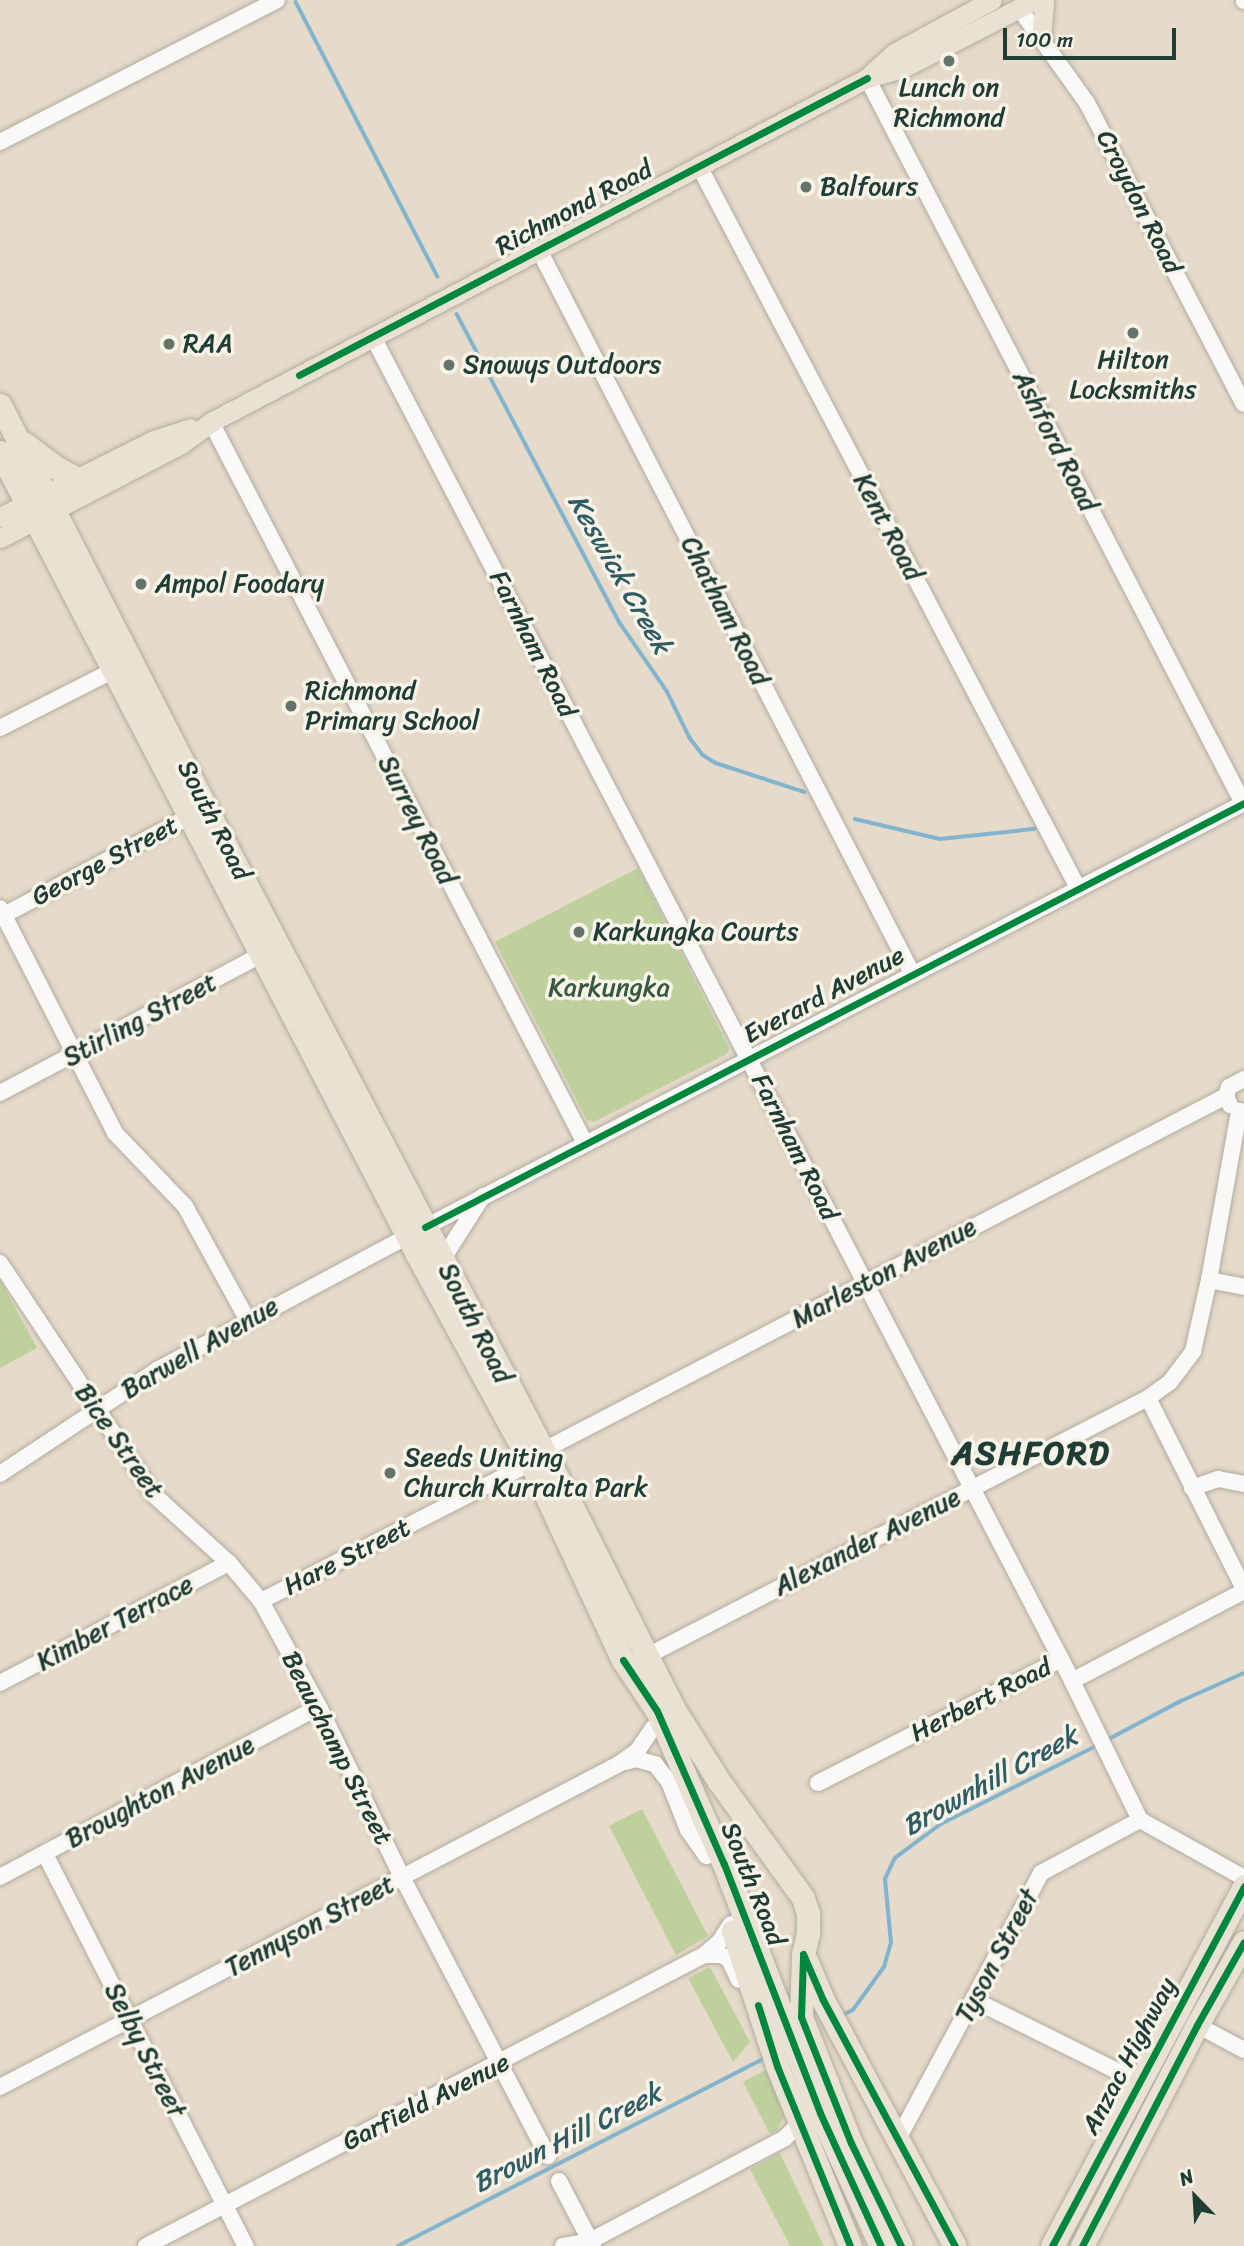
<!DOCTYPE html>
<html>
<head>
<meta charset="utf-8">
<style>
  body { margin:0 }
  #map { position:relative; width:1244px; height:2246px; overflow:hidden; background:#e6daca; font-family:Sriracha,sans-serif }
  div>[style] { position:absolute }
  .green>* { inset:0; background:#bed19c }
  .stream>* { height:3.5px; margin:-1.75px; padding:0 1.75px; transform-origin:1.75px; border-radius:1.75px; background:#82b4ce }
  .roads { filter:drop-shadow(0 0 2px #b0aca0) drop-shadow(0 0 2px #b0aca0) }
  .minor>* { height:16px; margin:-8px; padding:0 8px; transform-origin:8px; border-radius:8px; background:#fbf9f7 }
  .major>* { height:19px; margin:-9.5px; padding:0 9.5px; transform-origin:9.5px; border-radius:9.5px; background:#e9e1d4 }
  .highway>* { height:23px; margin:-11.5px; padding:0 11.5px; transform-origin:11.5px; border-radius:11.5px; background:#e9e1d4 }
  .cycleway>* { height:7px; margin:-3.5px; padding:0 3.5px; transform-origin:3.5px; border-radius:3.5px; background:#00873e }
  .dots>* { width:19px; height:19px; translate:-50% -50%; box-sizing:border-box; border:4px solid #f7f3e8; border-radius:50% }
  span { translate:-50% -50%; white-space:nowrap; text-align:center; line-height:1.15; -webkit-text-stroke:7px #f7f3e8; paint-order:stroke }
  .poi-label { font-size:26px; color:#1f3d34 }
  .left { translate:0 -50%; text-align:left }
  .street-label { font-size:26px; color:#1f3d34 }
  .park-label { font-size:26px; color:#385941 }
  .water-label { font-size:28px; color:#305c63; font-style:italic }
  .district-label { font-size:33px; color:#1f3d34; font-weight:700; letter-spacing:2px }
  .north { position:absolute; left:1160px; top:2162px; width:70px; height:70px; -webkit-text-stroke:5px #f7f3e8; paint-order:stroke; rotate:336deg; font-size:19px; font-weight:700; line-height:28px; text-align:center; color:#1f3d34 }
  .north::after { content:''; display:block; margin:auto; width:24px; height:32px; background:#1f3d34; clip-path:polygon(50% 0,100% 100%,50% 72%,0 100%) }
  .scale { position:absolute; left:1003px; top:28px; width:173px; height:32px; box-sizing:border-box; border:4px solid #1f3d34; border-top:0; padding-left:9px; font-size:21px; line-height:24px; white-space:nowrap; color:#1f3d34; -webkit-text-stroke:5px #f7f3e8; paint-order:stroke }
</style>
</head>
<body>
<div id="map">
  <div class="green">
    <div style="clip-path:polygon(638px 868px,729px 1048px,727px 1054px,594px 1122px,587px 1120px,495px 942px)"></div>
    <div style="clip-path:polygon(0 1280px,37px 1348px,0 1368px)"></div>
    <div style="clip-path:polygon(642px 1809px,708px 1936px,676px 1955px,609px 1826px)"></div>
    <div style="clip-path:polygon(710px 1967px,750px 2042px,733px 2062px,688px 1978px)"></div>
    <div style="clip-path:polygon(768px 2069px,787px 2111px,777px 2130px,770px 2134px,743px 2082px)"></div>
    <div style="clip-path:polygon(780px 2153px,821px 2240px,824px 2246px,790px 2246px,750px 2169px)"></div>
  </div>
  <div class="stream">
    <div style="left:296px;top:2px;width:309px;rotate:62.7deg"></div>
    <div style="left:457px;top:314px;width:349px;rotate:62.2deg"></div>
    <div style="left:620px;top:623px;width:83px;rotate:55.3deg"></div>
    <div style="left:667px;top:691px;width:52px;rotate:63.9deg"></div>
    <div style="left:690px;top:738px;width:21px;rotate:53deg"></div>
    <div style="left:703px;top:755px;width:15px;rotate:32deg"></div>
    <div style="left:716px;top:763px;width:93px;rotate:18.2deg"></div>
    <div style="left:855px;top:819px;width:87px;rotate:13.2deg"></div>
    <div style="left:940px;top:839px;width:95px;rotate:-6.1deg"></div>
    <div style="left:1105px;top:1741px;width:86px;rotate:-27.8deg"></div>
    <div style="left:1181px;top:1701px;width:69px;rotate:-24deg"></div>
    <div style="left:841px;top:2016px;width:13px;rotate:-27deg"></div>
    <div style="left:853px;top:2010px;width:53px;rotate:-54.2deg"></div>
    <div style="left:884px;top:1967px;width:25px;rotate:-74deg"></div>
    <div style="left:891px;top:1943px;width:64px;rotate:-95.4deg"></div>
    <div style="left:885px;top:1879px;width:23px;rotate:-65deg"></div>
    <div style="left:895px;top:1858px;width:57px;rotate:-36.5deg"></div>
    <div style="left:941px;top:1824px;width:176px;rotate:-26.7deg"></div>
    <div style="left:398px;top:2246px;width:415px;rotate:-27.1deg"></div>
  </div>
  <div class="roads">
    <div class="minor">
      <div style="left:1244px;top:0;width:1px;rotate:90deg"></div>
      <div style="left:1019px;top:8px;width:117px;rotate:54.4deg"></div>
      <div style="left:1087px;top:103px;width:339px;rotate:62.5deg"></div>
      <div style="left:867px;top:78px;width:817px;rotate:62.59deg"></div>
      <div style="left:0;top:142px;width:311px;rotate:-27.1deg"></div>
      <div style="left:699px;top:166px;width:815px;rotate:62.3deg"></div>
      <div style="left:539px;top:250px;width:814px;rotate:62.71deg"></div>
      <div style="left:373px;top:337px;width:1490px;rotate:62.51deg"></div>
      <div style="left:211px;top:422px;width:812px;rotate:62.58deg"></div>
      <div style="left:0;top:728px;width:128px;rotate:-27deg"></div>
      <div style="left:0;top:908px;width:253px;rotate:62.9deg"></div>
      <div style="left:115px;top:1133px;width:101px;rotate:46.2deg"></div>
      <div style="left:185px;top:1206px;width:129px;rotate:61.2deg"></div>
      <div style="left:4px;top:915px;width:217px;rotate:-28deg"></div>
      <div style="left:0;top:1093px;width:306px;rotate:-27.9deg"></div>
      <div style="left:1230px;top:1105px;width:10px;rotate:-114deg"></div>
      <div style="left:1226px;top:1096px;width:9px;rotate:-72deg"></div>
      <div style="left:1229px;top:1087px;width:17px;rotate:-28deg"></div>
      <div style="left:425px;top:1227px;width:922px;rotate:-27.37deg"></div>
      <div style="left:442px;top:1260px;width:76px;rotate:-57.4deg"></div>
      <div style="left:0;top:1263px;width:278px;rotate:56.4deg"></div>
      <div style="left:154px;top:1495px;width:101px;rotate:42.2deg"></div>
      <div style="left:229px;top:1563px;width:50px;rotate:49.9deg"></div>
      <div style="left:261px;top:1601px;width:121px;rotate:61.3deg"></div>
      <div style="left:319px;top:1707px;width:189px;rotate:64deg"></div>
      <div style="left:402px;top:1877px;width:315px;rotate:62.4deg"></div>
      <div style="left:1209px;top:1280px;width:36px;rotate:11deg"></div>
      <div style="left:1148px;top:1398px;width:214px;rotate:63.3deg"></div>
      <div style="left:0;top:1474px;width:188px;rotate:-33.5deg"></div>
      <div style="left:157px;top:1370px;width:285px;rotate:-28.1deg"></div>
      <div style="left:1192px;top:1488px;width:28px;rotate:-19deg"></div>
      <div style="left:1218px;top:1479px;width:26px;rotate:11deg"></div>
      <div style="left:261px;top:1601px;width:303px;rotate:-27.1deg"></div>
      <div style="left:531px;top:1463px;width:16px;rotate:-47deg"></div>
      <div style="left:542px;top:1451px;width:771px;rotate:-27.43deg"></div>
      <div style="left:647px;top:1656px;width:564px;rotate:-27.25deg"></div>
      <div style="left:1148px;top:1398px;width:27px;rotate:-36deg"></div>
      <div style="left:1170px;top:1382px;width:39px;rotate:-53deg"></div>
      <div style="left:1193px;top:1351px;width:73px;rotate:-77.3deg"></div>
      <div style="left:1209px;top:1280px;width:172px;rotate:-79.9deg"></div>
      <div style="left:1072px;top:1681px;width:155px;rotate:63.9deg"></div>
      <div style="left:1140px;top:1820px;width:119px;rotate:29.1deg"></div>
      <div style="left:0;top:1683px;width:259px;rotate:-27.7deg"></div>
      <div style="left:625px;top:1762px;width:11px;rotate:-15deg"></div>
      <div style="left:636px;top:1759px;width:20px;rotate:15deg"></div>
      <div style="left:655px;top:1764px;width:23px;rotate:52deg"></div>
      <div style="left:669px;top:1782px;width:52px;rotate:68.4deg"></div>
      <div style="left:688px;top:1830px;width:32px;rotate:55deg"></div>
      <div style="left:818px;top:1783px;width:273px;rotate:-27deg"></div>
      <div style="left:1061px;top:1659px;width:25px;rotate:63deg"></div>
      <div style="left:1072px;top:1681px;width:194px;rotate:-27.6deg"></div>
      <div style="left:45px;top:1854px;width:441px;rotate:62.9deg"></div>
      <div style="left:0;top:1877px;width:361px;rotate:-28.1deg"></div>
      <div style="left:704px;top:1955px;width:17px"></div>
      <div style="left:721px;top:1955px;width:9px;rotate:27deg"></div>
      <div style="left:729px;top:1959px;width:23px;rotate:65deg"></div>
      <div style="left:974px;top:2000px;width:184px;rotate:26.4deg"></div>
      <div style="left:1197px;top:2025px;width:53px;rotate:28deg"></div>
      <div style="left:0;top:2087px;width:698px;rotate:-27.56deg"></div>
      <div style="left:619px;top:1764px;width:24px;rotate:-36deg"></div>
      <div style="left:638px;top:1750px;width:27px;rotate:-56deg"></div>
      <div style="left:899px;top:2137px;width:300px;rotate:-61.7deg"></div>
      <div style="left:1041px;top:1873px;width:112px;rotate:-28.2deg"></div>
      <div style="left:559px;top:2181px;width:73px;rotate:62.4deg"></div>
      <div style="left:146px;top:2246px;width:629px;rotate:-27.54deg"></div>
      <div style="left:704px;top:1955px;width:21px;rotate:-41deg"></div>
      <div style="left:720px;top:1941px;width:20px;rotate:-57deg"></div>
      <div style="left:563px;top:2246px;width:27px;rotate:-10deg"></div>
      <div style="left:590px;top:2241px;width:221px;rotate:-27.8deg"></div>
      <div style="left:785px;top:2138px;width:21px;rotate:-45deg"></div>
    </div>
    <div class="major">
      <div style="left:1041px;top:38px;width:38px;rotate:-85deg"></div>
      <div style="left:871px;top:74px;width:31px;rotate:-42deg"></div>
      <div style="left:894px;top:53px;width:111px;rotate:-28.4deg"></div>
      <div style="left:0;top:517px;width:172px;rotate:-26.6deg"></div>
      <div style="left:154px;top:440px;width:38px;rotate:-18deg"></div>
      <div style="left:0;top:538px;width:204px;rotate:-27.4deg"></div>
      <div style="left:181px;top:444px;width:37px;rotate:-36deg"></div>
      <div style="left:211px;top:422px;width:741px;rotate:-27.67deg"></div>
      <div style="left:867px;top:78px;width:37px;rotate:-16deg"></div>
      <div style="left:903px;top:68px;width:148px;rotate:-27.3deg"></div>
    </div>
    <div class="highway">
      <div style="left:0;top:405px;width:453px;rotate:62.9deg"></div>
      <div style="left:206px;top:808px;width:749px;rotate:62.31deg"></div>
      <div style="left:554px;top:1471px;width:263px;rotate:63.3deg"></div>
      <div style="left:672px;top:1706px;width:87px;rotate:58.1deg"></div>
      <div style="left:718px;top:1780px;width:145px;rotate:54.2deg"></div>
      <div style="left:803px;top:1898px;width:16px;rotate:72deg"></div>
      <div style="left:808px;top:1913px;width:20px;rotate:90deg"></div>
      <div style="left:808px;top:1933px;width:22px;rotate:103deg"></div>
      <div style="left:803px;top:1954px;width:63px;rotate:91.8deg"></div>
      <div style="left:801px;top:2017px;width:136px;rotate:68.4deg"></div>
      <div style="left:851px;top:2143px;width:114px;rotate:64.1deg"></div>
      <div style="left:25px;top:444px;width:40px;rotate:37deg"></div>
      <div style="left:57px;top:468px;width:21px;rotate:28deg"></div>
      <div style="left:0;top:452px;width:906px;rotate:62.53deg"></div>
      <div style="left:418px;top:1256px;width:236px;rotate:61.4deg"></div>
      <div style="left:531px;top:1463px;width:217px;rotate:65deg"></div>
      <div style="left:623px;top:1660px;width:61px;rotate:56.3deg"></div>
      <div style="left:657px;top:1711px;width:167px;rotate:66.4deg"></div>
      <div style="left:724px;top:1864px;width:267px;rotate:68.9deg"></div>
      <div style="left:820px;top:2113px;width:146px;rotate:65.4deg"></div>
      <div style="left:733px;top:1931px;width:142px;rotate:71.9deg"></div>
      <div style="left:777px;top:2066px;width:194px;rotate:67.9deg"></div>
      <div style="left:806px;top:1960px;width:43px;rotate:67deg"></div>
      <div style="left:823px;top:2000px;width:279px;rotate:61.8deg"></div>
      <div style="left:1052px;top:2246px;width:408px;rotate:-61.9deg"></div>
      <div style="left:1082px;top:2246px;width:249px;rotate:-62.5deg"></div>
      <div style="left:1197px;top:2025px;width:95px;rotate:-60.5deg"></div>
    </div>
  </div>
  <div class="cycleway">
    <div style="left:299px;top:375px;width:641px;rotate:-27.6deg"></div>
    <div style="left:425px;top:1227px;width:922px;rotate:-27.37deg"></div>
    <div style="left:623px;top:1660px;width:61px;rotate:56.3deg"></div>
    <div style="left:657px;top:1711px;width:167px;rotate:66.4deg"></div>
    <div style="left:724px;top:1864px;width:267px;rotate:68.9deg"></div>
    <div style="left:820px;top:2113px;width:146px;rotate:65.4deg"></div>
    <div style="left:803px;top:1954px;width:50px;rotate:66.5deg"></div>
    <div style="left:823px;top:2000px;width:279px;rotate:61.8deg"></div>
    <div style="left:803px;top:1957px;width:60px;rotate:91.9deg"></div>
    <div style="left:801px;top:2017px;width:136px;rotate:68.4deg"></div>
    <div style="left:851px;top:2143px;width:114px;rotate:64.1deg"></div>
    <div style="left:758px;top:2005px;width:64px;rotate:72.7deg"></div>
    <div style="left:777px;top:2066px;width:194px;rotate:67.9deg"></div>
    <div style="left:1052px;top:2246px;width:408px;rotate:-61.9deg"></div>
    <div style="left:1082px;top:2246px;width:249px;rotate:-62.5deg"></div>
    <div style="left:1197px;top:2025px;width:95px;rotate:-60.5deg"></div>
  </div>
  <div class="dots">
    <div style="left:949px;top:61px;background:#657468"></div>
    <div style="left:806px;top:187px;background:#657468"></div>
    <div style="left:1133px;top:333px;background:#657468"></div>
    <div style="left:169px;top:344px;background:#657468"></div>
    <div style="left:449px;top:365px;background:#657468"></div>
    <div style="left:141px;top:584px;background:#657468"></div>
    <div style="left:291px;top:706px;background:#657468"></div>
    <div style="left:579px;top:932px;background:#657468"></div>
    <div style="left:390px;top:1473px;background:#657468"></div>
  </div>
  <div class="poi-label">
    <span style="left:949px;top:103px">Lunch on<br>Richmond</span>
    <span class="left" style="left:820px;top:187px">Balfours</span>
    <span class="left" style="left:183px;top:344px">RAA</span>
    <span style="left:1133px;top:375px">Hilton<br>Locksmiths</span>
    <span class="left" style="left:463px;top:365px">Snowys Outdoors</span>
    <span class="left" style="left:155px;top:584px">Ampol Foodary</span>
    <span class="left" style="left:305px;top:706px">Richmond<br>Primary School</span>
    <span class="left" style="left:593px;top:932px">Karkungka Courts</span>
    <span class="left" style="left:404px;top:1473px">Seeds Uniting<br>Church Kurralta Park</span>
  </div>
  <div class="street-label">
    <span style="left:1139px;top:202px;rotate:63deg">Croydon Road</span>
    <span style="left:574px;top:208px;rotate:-28deg">Richmond Road</span>
    <span style="left:1055px;top:441px;rotate:63deg">Ashford Road</span>
    <span style="left:888px;top:527px;rotate:62deg">Kent Road</span>
    <span style="left:725px;top:611px;rotate:63deg">Chatham Road</span>
    <span style="left:533px;top:644px;rotate:63deg">Farnham Road</span>
    <span style="left:214px;top:820px;rotate:63deg">South Road</span>
    <span style="left:417px;top:820px;rotate:63deg">Surrey Road</span>
    <span style="left:105px;top:861px;rotate:-28deg">George Street</span>
    <span style="left:824px;top:995px;rotate:-28deg">Everard Avenue</span>
    <span style="left:140px;top:1020px;rotate:-28deg">Stirling Street</span>
    <span style="left:795px;top:1147px;rotate:63deg">Farnham Road</span>
    <span style="left:884px;top:1273px;rotate:-28deg">Marleston Avenue</span>
    <span style="left:475px;top:1323px;rotate:63deg">South Road</span>
    <span style="left:200px;top:1348px;rotate:-30deg">Barwell Avenue</span>
    <span style="left:119px;top:1441px;rotate:55deg">Bice Street</span>
    <span style="left:867px;top:1542px;rotate:-27deg">Alexander Avenue</span>
    <span style="left:347px;top:1557px;rotate:-27deg">Hare Street</span>
    <span style="left:115px;top:1623px;rotate:-28deg">Kimber Terrace</span>
    <span style="left:981px;top:1700px;rotate:-27deg">Herbert Road</span>
    <span style="left:337px;top:1748px;rotate:63deg">Beauchamp Street</span>
    <span style="left:160px;top:1792px;rotate:-28deg">Broughton Avenue</span>
    <span style="left:753px;top:1884px;rotate:68deg">South Road</span>
    <span style="left:310px;top:1926px;rotate:-28deg">Tennyson Street</span>
    <span style="left:997px;top:1956px;rotate:-62deg">Tyson Street</span>
    <span style="left:145px;top:2050px;rotate:63deg">Selby Street</span>
    <span style="left:1129px;top:2056px;rotate:-62deg">Anzac Highway</span>
    <span style="left:426px;top:2102px;rotate:-27deg">Garfield Avenue</span>
  </div>
  <div class="park-label">
    <span style="left:609px;top:988px">Karkungka</span>
  </div>
  <div class="water-label">
    <span style="left:620px;top:574px;rotate:60deg">Keswick Creek</span>
    <span style="left:990px;top:1781px;rotate:-29deg">Brownhill Creek</span>
    <span style="left:567px;top:2138px;rotate:-27deg">Brown Hill Creek</span>
  </div>
  <div class="district-label">
    <span style="left:1031px;top:1454px">ASHFORD</span>
  </div>
  <div class="north">N</div>
  <div class="scale">100 m</div>
</div>
</body>
</html>
